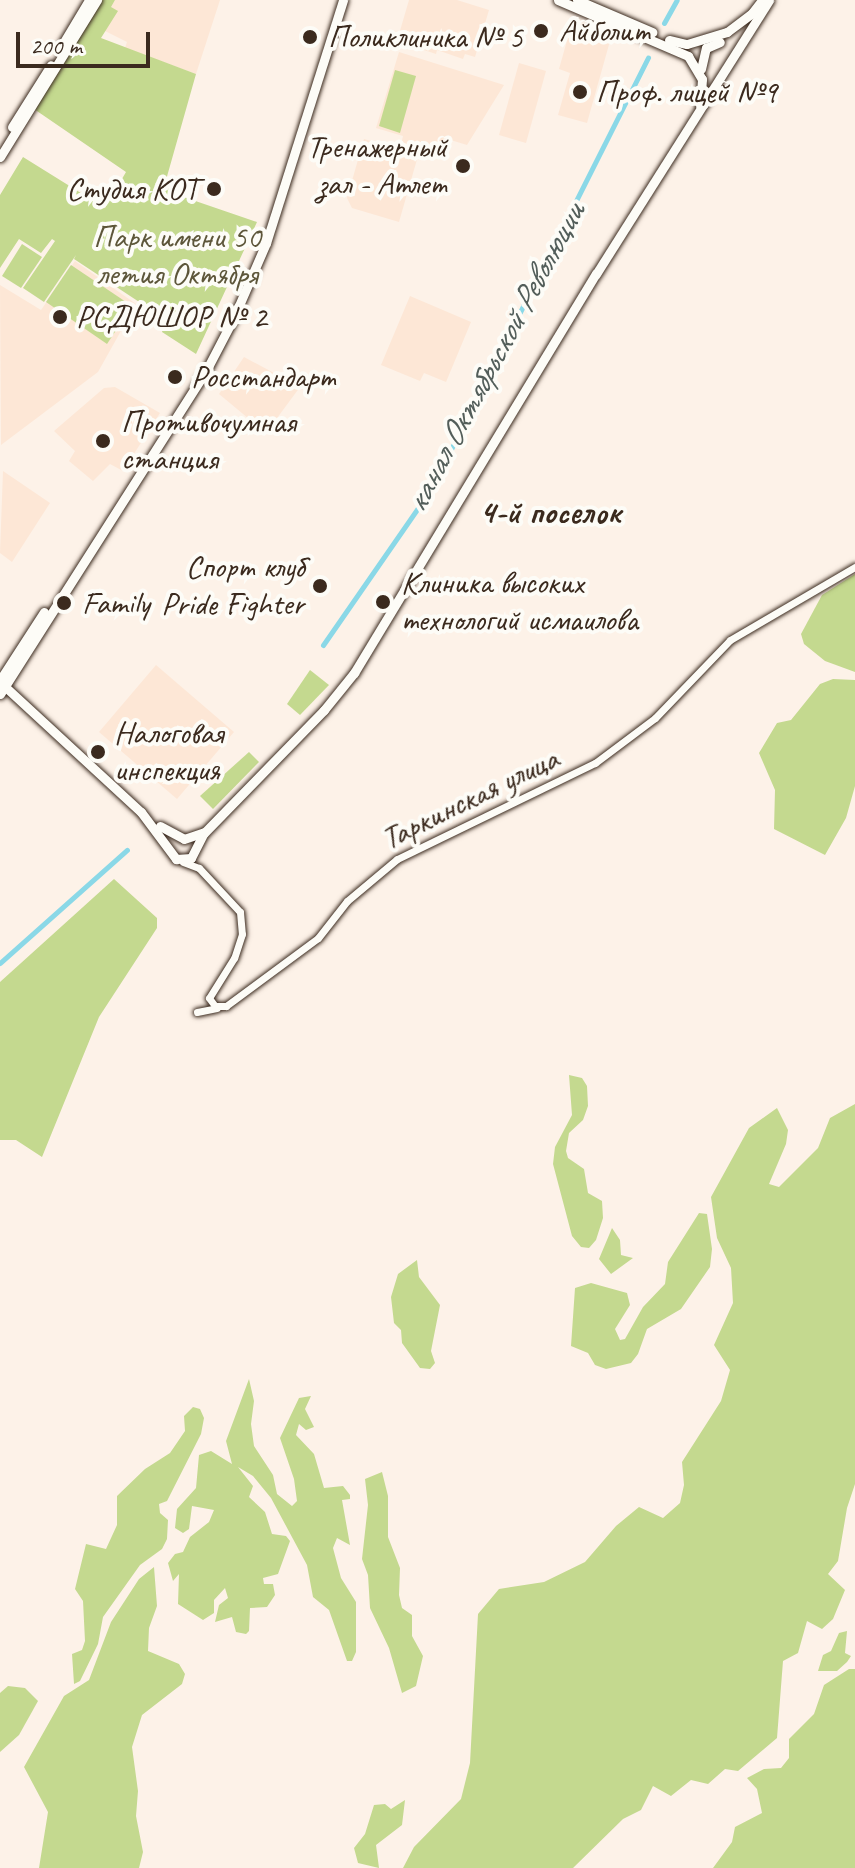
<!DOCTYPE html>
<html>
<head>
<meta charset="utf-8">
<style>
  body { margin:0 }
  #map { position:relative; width:855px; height:1868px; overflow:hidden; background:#fdf2e8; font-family:Caveat,sans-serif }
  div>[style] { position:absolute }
  .built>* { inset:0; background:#fde7d6 }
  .green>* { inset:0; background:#c4d98f }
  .canal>* { height:5px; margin:-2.5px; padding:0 2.5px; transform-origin:2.5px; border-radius:2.5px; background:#8ad8e7 }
  .roads { filter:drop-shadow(0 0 2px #3b2a1e) drop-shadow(0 0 2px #3b2a1e) }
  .minor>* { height:7px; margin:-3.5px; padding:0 3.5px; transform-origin:3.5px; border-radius:3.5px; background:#fdfcf7 }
  .major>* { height:9px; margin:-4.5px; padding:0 4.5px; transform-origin:4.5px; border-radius:4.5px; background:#fdfcf7 }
  .dots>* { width:22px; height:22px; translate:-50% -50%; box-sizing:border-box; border:4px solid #fdfcf7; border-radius:50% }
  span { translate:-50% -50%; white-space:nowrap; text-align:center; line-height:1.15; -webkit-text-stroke:8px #fdfcf7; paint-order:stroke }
  .poi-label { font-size:32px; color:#3b2a1e }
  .left { translate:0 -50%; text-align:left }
  .right { translate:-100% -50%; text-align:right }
  .park-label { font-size:32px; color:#5d563a }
  .street-label { font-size:32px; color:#3b2a1e }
  .water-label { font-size:34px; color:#535e5a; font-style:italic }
  .neighbourhood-label { font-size:34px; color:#3b2a1e; font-weight:700 }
  .scale { position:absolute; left:16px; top:32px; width:134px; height:36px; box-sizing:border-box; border:4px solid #3b2a1e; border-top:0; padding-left:10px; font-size:24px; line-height:28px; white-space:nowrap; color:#3b2a1e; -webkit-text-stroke:6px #fdfcf7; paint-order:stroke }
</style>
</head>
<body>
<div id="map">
  <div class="built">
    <div style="clip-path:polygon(115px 0,220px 0,196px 74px,125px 48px,127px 42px,105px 31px,117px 11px,110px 7px)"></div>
    <div style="clip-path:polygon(409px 0,457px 0,489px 10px,475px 57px,465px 54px,463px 59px,437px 50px,436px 54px,397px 41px)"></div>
    <div style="clip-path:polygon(570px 30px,610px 41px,587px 123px,558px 115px,570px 73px,559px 69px)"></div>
    <div style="clip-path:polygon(399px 52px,504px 85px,467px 145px,444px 138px,440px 148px,422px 142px,399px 222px,352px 208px,347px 198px,364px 139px,400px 149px,403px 136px,376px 128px)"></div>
    <div style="clip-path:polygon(519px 63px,546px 71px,526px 143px,499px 135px)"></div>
    <div style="clip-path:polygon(75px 261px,136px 304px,98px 372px,1px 445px,0 285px,41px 310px)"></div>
    <div style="clip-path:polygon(410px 296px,471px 322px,446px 382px,424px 373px,420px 381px,381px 365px)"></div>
    <div style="clip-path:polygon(244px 357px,300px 387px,266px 433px,219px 394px)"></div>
    <div style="clip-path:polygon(115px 387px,160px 413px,123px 471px,110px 464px,93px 481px,69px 461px,75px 451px,54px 431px,104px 388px)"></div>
    <div style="clip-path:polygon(3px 471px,50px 503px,12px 562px,0 553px)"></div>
    <div style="clip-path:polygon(156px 665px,234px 732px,177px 799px,99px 732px)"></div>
  </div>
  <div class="green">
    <div style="clip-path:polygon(101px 0,115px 0,111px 7px,118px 11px,101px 38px,196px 74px,166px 180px,175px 194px,257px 222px,196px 354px,162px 332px,165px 319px,74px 259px,76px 255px,44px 302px,23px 288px,55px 241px,52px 239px,41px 253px,19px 239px,0 268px,0 195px,23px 157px,105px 208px,126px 172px,34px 109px)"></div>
    <div style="clip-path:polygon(395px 70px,416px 76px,400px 133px,379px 126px)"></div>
    <div style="clip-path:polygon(22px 244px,42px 257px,21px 288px,2px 276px)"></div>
    <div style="clip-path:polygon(71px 265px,132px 306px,107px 344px,46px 302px)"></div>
    <div style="clip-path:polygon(855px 574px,855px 672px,825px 661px,804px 644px,801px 634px,822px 595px)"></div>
    <div style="clip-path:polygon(310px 670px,329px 685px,300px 715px,287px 704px)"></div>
    <div style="clip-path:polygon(833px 679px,855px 680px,855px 786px,846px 818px,825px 855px,774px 829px,775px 790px,759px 753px,777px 723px,791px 720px,820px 684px)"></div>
    <div style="clip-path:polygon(249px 752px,259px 762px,213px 809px,200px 796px)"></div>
    <div style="clip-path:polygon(114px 879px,157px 918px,157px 928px,99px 1017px,42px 1157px,16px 1140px,0 1140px,0 982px)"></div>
    <div style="clip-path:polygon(569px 1075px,582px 1078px,587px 1086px,588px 1106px,583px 1120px,569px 1133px,566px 1151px,568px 1158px,584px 1169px,588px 1193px,602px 1201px,603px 1218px,596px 1240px,589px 1248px,581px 1247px,572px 1236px,553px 1164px,555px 1147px,572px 1115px)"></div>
    <div style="clip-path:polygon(855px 1104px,855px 1484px,847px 1508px,838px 1561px,828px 1574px,845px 1590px,833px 1619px,822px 1629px,807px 1621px,798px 1653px,783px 1661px,777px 1738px,738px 1771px,725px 1769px,708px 1784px,691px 1780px,671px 1796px,653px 1786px,641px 1810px,623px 1819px,573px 1868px,403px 1868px,414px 1847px,461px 1799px,470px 1763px,478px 1614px,499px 1589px,544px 1582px,585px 1562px,616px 1526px,639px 1507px,663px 1518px,680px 1503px,684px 1485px,682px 1462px,721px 1401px,730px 1370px,714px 1345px,733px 1303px,731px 1268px,717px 1238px,711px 1197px,749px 1128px,777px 1108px,788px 1130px,786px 1144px,769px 1184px,779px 1187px,818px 1148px,830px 1118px)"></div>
    <div style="clip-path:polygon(699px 1213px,707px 1214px,712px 1249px,710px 1267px,681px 1309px,647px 1329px,638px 1354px,631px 1363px,606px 1369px,595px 1365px,588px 1353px,571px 1346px,575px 1288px,591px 1283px,627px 1293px,630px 1305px,615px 1329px,620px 1340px,625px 1339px,643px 1307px,665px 1284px,668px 1262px)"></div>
    <div style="clip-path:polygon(612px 1228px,620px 1240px,621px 1255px,633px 1258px,611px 1274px,599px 1259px)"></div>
    <div style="clip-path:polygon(417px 1260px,419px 1277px,440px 1305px,431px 1351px,435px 1363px,430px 1369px,420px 1368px,402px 1343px,401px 1330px,394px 1323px,391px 1297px,398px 1274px)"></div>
    <div style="clip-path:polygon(249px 1379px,254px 1401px,251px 1424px,254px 1446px,273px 1475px,277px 1494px,292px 1506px,297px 1501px,294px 1479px,280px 1438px,299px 1398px,311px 1396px,305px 1409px,314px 1427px,306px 1430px,299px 1424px,296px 1435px,314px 1454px,324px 1488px,343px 1486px,350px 1495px,350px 1499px,342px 1500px,350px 1545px,337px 1538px,333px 1548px,341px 1578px,356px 1602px,356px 1652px,352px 1661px,347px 1661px,329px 1610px,313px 1597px,307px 1565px,271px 1498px,253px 1476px,238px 1467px,253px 1486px,249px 1497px,265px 1512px,272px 1534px,286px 1536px,290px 1541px,278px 1574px,263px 1578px,264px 1584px,273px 1584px,275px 1595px,267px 1607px,250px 1608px,249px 1631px,246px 1634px,236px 1632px,232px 1617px,215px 1622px,219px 1605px,228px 1598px,225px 1588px,214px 1600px,214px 1613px,203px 1620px,178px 1604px,179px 1574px,173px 1581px,168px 1563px,175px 1554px,183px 1552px,190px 1537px,209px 1522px,214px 1510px,192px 1506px,189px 1529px,183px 1533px,175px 1528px,177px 1509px,196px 1488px,199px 1455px,211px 1451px,232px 1464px,226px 1441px)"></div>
    <div style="clip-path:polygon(193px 1407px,200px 1409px,204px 1418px,201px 1434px,167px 1501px,159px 1504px,160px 1513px,168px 1520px,167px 1539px,162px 1549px,140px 1565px,103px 1617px,98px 1644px,80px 1681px,74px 1684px,72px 1654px,82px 1650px,85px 1641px,83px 1601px,75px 1589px,86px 1544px,106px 1549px,117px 1525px,117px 1496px,145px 1469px,170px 1453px,185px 1431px,184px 1416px)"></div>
    <div style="clip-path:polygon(382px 1472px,388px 1496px,388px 1537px,400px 1568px,399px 1595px,402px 1608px,412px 1615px,412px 1636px,423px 1656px,416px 1686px,402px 1693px,389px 1648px,370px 1608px,368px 1575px,362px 1559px,368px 1505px,365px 1479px)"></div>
    <div style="clip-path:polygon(154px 1567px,157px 1606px,149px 1628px,148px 1651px,179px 1664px,185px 1674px,182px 1684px,142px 1715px,132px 1747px,138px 1791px,136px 1816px,143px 1852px,139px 1868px,39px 1868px,48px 1812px,24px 1767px,64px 1696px,89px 1680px,111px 1622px,139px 1579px)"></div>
    <div style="clip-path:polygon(847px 1631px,845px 1653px,851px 1656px,847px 1662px,837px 1671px,818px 1671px,823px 1655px,831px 1651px,839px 1633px)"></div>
    <div style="clip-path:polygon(849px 1669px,855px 1669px,855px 1868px,713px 1868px,732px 1842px,735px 1827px,762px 1813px,757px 1789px,747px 1778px,764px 1769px,781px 1768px,789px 1758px,789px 1739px,814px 1714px,824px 1685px)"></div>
    <div style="clip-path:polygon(8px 1686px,25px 1688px,38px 1701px,19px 1735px,0 1752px,0 1693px)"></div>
    <div style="clip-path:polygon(405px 1800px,402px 1825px,376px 1845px,379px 1868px,358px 1863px,354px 1848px,365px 1834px,374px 1805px,385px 1804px,391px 1809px)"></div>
  </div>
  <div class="canal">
    <div style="left:664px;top:23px;width:26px;rotate:-61deg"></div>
    <div style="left:323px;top:645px;width:190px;rotate:-55.3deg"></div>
    <div style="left:431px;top:489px;width:483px;rotate:-63.3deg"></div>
    <div style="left:0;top:963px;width:170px;rotate:-41.7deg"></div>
  </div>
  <div class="roads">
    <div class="minor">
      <div style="left:183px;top:862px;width:17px;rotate:21deg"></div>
      <div style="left:199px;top:868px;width:60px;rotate:47deg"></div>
      <div style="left:240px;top:912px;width:22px;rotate:85deg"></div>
      <div style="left:242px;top:934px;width:25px;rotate:108deg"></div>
      <div style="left:234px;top:958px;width:47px;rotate:122deg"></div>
      <div style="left:209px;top:998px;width:10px;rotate:53deg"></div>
      <div style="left:215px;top:1006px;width:11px"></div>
      <div style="left:226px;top:1006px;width:114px;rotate:-36.5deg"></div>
      <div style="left:318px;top:938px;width:47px;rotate:-51.9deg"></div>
      <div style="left:347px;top:901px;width:65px;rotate:-40deg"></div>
      <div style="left:397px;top:859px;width:220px;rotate:-25.9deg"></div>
      <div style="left:595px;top:763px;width:75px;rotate:-36.9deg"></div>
      <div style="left:655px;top:718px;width:108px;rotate:-46.1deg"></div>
      <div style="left:730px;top:640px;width:145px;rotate:-30.3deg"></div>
      <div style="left:197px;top:1012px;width:20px;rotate:-11deg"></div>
    </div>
    <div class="major">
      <div style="left:558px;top:0;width:142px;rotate:23.3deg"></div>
      <div style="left:688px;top:56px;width:27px;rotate:59deg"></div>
      <div style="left:702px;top:79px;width:27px;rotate:94deg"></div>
      <div style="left:577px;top:0;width:82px;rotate:23.1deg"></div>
      <div style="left:669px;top:40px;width:18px;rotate:13deg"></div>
      <div style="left:687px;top:44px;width:42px;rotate:-16.7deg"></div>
      <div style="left:727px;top:32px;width:31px;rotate:-37deg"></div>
      <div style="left:752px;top:13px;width:16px;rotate:-52deg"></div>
      <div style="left:62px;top:45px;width:52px;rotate:-59deg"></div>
      <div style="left:701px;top:69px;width:22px;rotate:-77deg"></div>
      <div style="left:706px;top:48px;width:15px;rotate:-23deg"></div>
      <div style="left:12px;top:127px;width:73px;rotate:-57.8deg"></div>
      <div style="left:0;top:157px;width:185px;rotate:-58.3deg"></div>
      <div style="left:0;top:680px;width:81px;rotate:-57.1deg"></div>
      <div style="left:0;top:682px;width:192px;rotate:42.7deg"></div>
      <div style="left:141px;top:812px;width:59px;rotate:53.3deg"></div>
      <div style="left:176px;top:859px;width:15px;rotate:-4deg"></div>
      <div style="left:191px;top:858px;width:28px;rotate:-63deg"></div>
      <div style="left:204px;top:833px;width:172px;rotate:-45.7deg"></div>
      <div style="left:324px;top:710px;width:48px;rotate:-51deg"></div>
      <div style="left:354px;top:673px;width:467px;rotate:-58.8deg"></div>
      <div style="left:596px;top:274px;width:324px;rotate:-57.7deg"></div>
      <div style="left:0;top:694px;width:388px;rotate:-57.5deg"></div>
      <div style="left:208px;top:367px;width:56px;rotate:-62.5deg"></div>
      <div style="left:234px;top:317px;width:81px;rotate:-66.6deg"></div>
      <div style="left:266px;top:243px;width:255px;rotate:-72.4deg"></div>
      <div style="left:160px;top:826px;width:27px;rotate:28deg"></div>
      <div style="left:184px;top:839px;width:21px;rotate:-19deg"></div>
    </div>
  </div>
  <div class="dots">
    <div style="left:541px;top:31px;background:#3b2a1e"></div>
    <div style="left:310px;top:37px;background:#3b2a1e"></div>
    <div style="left:580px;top:92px;background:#3b2a1e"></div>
    <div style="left:463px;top:166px;background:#3b2a1e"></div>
    <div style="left:214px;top:189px;background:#3b2a1e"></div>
    <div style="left:60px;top:317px;background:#3b2a1e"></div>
    <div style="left:175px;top:377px;background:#3b2a1e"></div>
    <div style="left:103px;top:441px;background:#3b2a1e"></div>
    <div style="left:320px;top:586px;background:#3b2a1e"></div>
    <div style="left:383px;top:602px;background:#3b2a1e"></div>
    <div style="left:64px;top:603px;background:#3b2a1e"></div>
    <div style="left:98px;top:752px;background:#3b2a1e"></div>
  </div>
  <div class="poi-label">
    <span class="left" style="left:559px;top:31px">Айболит</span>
    <span class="left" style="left:328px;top:37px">Поликлиника № 5</span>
    <span class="left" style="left:596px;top:92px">Проф. лицей №9</span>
    <span class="right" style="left:447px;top:166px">Тренажерный<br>зал - Атлет</span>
    <span class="right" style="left:198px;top:189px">Студия КОТ</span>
    <span class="left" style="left:76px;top:317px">РСДЮШОР № 2</span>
    <span class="left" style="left:191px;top:377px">Росстандарт</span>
    <span class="left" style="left:121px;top:441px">Противочумная<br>станция</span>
    <span class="right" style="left:304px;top:586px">Спорт клуб<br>Pride Fighter</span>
    <span class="left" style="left:401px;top:602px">Клиника высоких<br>технологий исмаилова</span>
    <span class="left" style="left:82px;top:603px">Family</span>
    <span class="left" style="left:114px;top:752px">Налоговая<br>инспекция</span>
  </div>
  <div class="park-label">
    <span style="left:177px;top:256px">Парк имени 50<br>летия Октября</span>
  </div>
  <div class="street-label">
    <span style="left:470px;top:799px;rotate:-26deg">Таркинская улица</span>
  </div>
  <div class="water-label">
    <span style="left:494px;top:357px;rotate:-62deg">канал Октябрьской Революции</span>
  </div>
  <div class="neighbourhood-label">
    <span style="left:550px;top:512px">4-й поселок</span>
  </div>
  <div class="scale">200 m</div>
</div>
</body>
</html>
